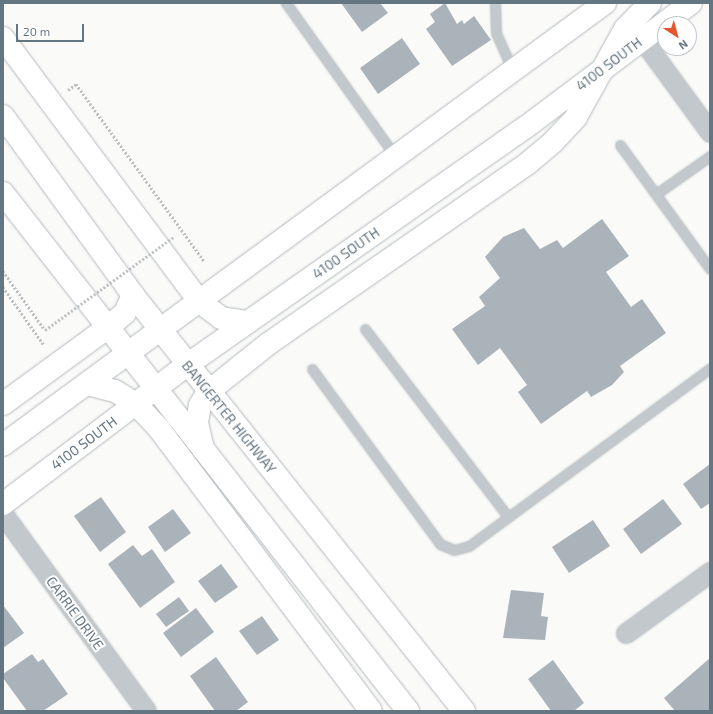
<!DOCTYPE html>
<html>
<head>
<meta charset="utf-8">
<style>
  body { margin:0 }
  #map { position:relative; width:713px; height:714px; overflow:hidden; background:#fafaf8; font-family:"Exo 2",sans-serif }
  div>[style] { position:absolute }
  .building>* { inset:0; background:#aab3b9 }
  .path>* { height:2.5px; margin-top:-1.25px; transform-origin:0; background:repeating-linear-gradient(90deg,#bbbfc2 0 2px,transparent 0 4px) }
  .roads { filter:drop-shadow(0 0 1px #b3babf) drop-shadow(0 0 1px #b3babf) }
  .service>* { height:9px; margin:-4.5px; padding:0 4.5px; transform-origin:4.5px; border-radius:4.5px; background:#c3c8cc }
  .minor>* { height:19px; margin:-9.5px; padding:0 9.5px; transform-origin:9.5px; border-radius:9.5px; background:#c3c8cc }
  .secondary>* { height:22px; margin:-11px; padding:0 11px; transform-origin:11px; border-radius:11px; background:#fff }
  .trunk>* { height:22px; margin:-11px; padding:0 11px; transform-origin:11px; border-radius:11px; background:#fff }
  .path-bridge>* { height:2.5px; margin-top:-1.25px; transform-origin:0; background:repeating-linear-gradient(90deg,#bbbfc2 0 2px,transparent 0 4px) }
  span { translate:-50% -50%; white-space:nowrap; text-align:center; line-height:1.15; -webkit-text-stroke:4px #fff; paint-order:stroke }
  .street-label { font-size:14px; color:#657683 }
  .frame { position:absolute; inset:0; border:4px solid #657683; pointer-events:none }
  .north { position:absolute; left:657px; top:16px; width:40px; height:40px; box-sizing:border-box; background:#fff; border:1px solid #c1c8cd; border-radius:50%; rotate:144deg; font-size:11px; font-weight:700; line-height:16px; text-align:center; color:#657683 }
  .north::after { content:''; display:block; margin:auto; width:14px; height:18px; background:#e4572e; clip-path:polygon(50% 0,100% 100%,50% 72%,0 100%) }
  .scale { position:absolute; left:16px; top:24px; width:68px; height:18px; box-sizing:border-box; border:2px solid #657683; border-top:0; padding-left:5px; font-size:12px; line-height:14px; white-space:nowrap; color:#657683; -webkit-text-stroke:3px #fff; paint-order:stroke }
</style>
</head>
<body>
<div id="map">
  <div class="building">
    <div style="clip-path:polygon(341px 3px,380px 3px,388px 13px,362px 32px)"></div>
    <div style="clip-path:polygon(445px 3px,457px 24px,462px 20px,464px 24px,474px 16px,491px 40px,452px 66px,426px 29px,435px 22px,430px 14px)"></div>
    <div style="clip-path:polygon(402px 38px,420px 64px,378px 94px,360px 68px)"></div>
    <div style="clip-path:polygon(602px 219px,629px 256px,606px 272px,631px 307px,642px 299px,666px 333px,620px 366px,624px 372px,612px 385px,591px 397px,587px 391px,541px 424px,518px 392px,527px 385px,500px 348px,478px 365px,452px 329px,485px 306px,479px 297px,500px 278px,485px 257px,503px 237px,524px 228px,540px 249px,557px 240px,563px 248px)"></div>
    <div style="clip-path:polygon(710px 464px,710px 503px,701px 509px,683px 484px)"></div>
    <div style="clip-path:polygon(101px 497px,126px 532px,100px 552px,74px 516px)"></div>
    <div style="clip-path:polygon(663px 499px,682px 524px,641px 554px,623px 529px)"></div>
    <div style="clip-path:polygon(173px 509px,191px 533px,165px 552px,148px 527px)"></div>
    <div style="clip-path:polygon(593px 520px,610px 546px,569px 573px,552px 547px)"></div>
    <div style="clip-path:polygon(133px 545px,142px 556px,152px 549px,175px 582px,140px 608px,108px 564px)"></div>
    <div style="clip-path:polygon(221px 564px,238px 587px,215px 603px,198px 581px)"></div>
    <div style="clip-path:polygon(511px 590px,544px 593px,541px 616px,548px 617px,545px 640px,503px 638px)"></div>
    <div style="clip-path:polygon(179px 597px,189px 611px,166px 627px,156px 614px)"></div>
    <div style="clip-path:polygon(3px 605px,24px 633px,3px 648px)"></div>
    <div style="clip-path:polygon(196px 608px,214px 632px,181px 657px,163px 633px)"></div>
    <div style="clip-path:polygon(262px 616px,279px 640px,257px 655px,239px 631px)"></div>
    <div style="clip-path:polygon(32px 654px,38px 662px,43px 659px,68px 694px,43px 711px,27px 711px,3px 678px,3px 674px)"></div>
    <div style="clip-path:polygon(216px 657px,248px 702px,236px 711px,215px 711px,190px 676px)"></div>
    <div style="clip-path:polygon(710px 658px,710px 711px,675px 711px,664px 698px)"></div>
    <div style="clip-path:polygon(553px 660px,584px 703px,574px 711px,551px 711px,528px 679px)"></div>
  </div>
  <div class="path">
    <div style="left:68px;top:90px;width:10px;rotate:-37deg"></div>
    <div style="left:76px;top:84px;width:220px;rotate:54.1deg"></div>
    <div style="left:3px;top:271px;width:72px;rotate:54.6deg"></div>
    <div style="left:3px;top:287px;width:71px;rotate:54.7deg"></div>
  </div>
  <div class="roads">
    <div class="service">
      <div style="left:286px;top:3px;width:189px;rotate:54.5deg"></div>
      <div style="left:495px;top:3px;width:30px;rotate:88deg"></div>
      <div style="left:496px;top:33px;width:42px;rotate:65.9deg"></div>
      <div style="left:620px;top:145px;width:153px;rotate:54deg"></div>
      <div style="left:656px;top:194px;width:66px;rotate:-35.1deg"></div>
      <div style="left:365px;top:329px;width:236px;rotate:52.7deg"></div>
      <div style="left:312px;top:369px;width:217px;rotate:53.8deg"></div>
      <div style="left:440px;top:544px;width:15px;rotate:23deg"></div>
      <div style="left:454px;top:550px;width:16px;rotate:-15deg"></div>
      <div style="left:469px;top:546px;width:300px;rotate:-36.4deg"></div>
    </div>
    <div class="minor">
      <div style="left:642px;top:39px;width:115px;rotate:53.8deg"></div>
      <div style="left:3px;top:514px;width:243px;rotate:54deg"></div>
      <div style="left:626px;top:633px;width:104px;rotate:-36deg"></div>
    </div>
    <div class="secondary">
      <div style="left:3px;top:404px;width:129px;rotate:-36.2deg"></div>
      <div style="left:107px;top:328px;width:23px;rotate:-40deg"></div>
      <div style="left:125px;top:313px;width:20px;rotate:-66deg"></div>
      <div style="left:3px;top:445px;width:747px;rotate:-36.29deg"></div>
      <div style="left:203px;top:449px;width:28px;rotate:-103deg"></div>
      <div style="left:197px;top:422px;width:17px;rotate:-80deg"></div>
      <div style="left:200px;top:405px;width:15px;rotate:-58deg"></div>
      <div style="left:208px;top:392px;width:77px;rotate:-38.7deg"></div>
      <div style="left:268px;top:344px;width:315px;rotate:-34.8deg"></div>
      <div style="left:527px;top:164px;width:34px;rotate:-40deg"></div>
      <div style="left:553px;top:142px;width:34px;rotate:-47deg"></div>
      <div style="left:576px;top:117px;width:101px;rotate:-60.9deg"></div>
      <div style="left:625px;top:29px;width:36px;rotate:-46deg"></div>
      <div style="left:3px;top:504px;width:231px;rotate:-37.1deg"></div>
      <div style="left:187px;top:365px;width:414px;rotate:-35.1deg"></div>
      <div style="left:526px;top:127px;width:206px;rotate:-36.9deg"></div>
    </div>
    <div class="trunk">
      <div style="left:3px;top:38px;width:329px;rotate:53.3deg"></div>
      <div style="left:200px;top:302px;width:26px;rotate:37deg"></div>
      <div style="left:221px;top:318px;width:26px;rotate:9deg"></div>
      <div style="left:3px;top:116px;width:221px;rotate:54deg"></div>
      <div style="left:133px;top:295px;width:532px;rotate:51.49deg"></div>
      <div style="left:3px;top:193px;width:658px;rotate:51.98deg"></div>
      <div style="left:88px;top:384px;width:28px;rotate:15deg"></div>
      <div style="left:115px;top:391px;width:25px;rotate:32deg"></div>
      <div style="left:136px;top:404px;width:35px;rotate:47deg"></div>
      <div style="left:160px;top:430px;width:351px;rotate:53.1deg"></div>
    </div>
  </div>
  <div class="path-bridge">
    <div style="left:45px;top:330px;width:160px;rotate:-35.9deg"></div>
  </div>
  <div class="street-label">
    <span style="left:609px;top:64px;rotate:-37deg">4100 SOUTH</span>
    <span style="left:346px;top:253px;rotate:-35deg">4100 SOUTH</span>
    <span style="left:229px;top:417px;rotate:51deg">BANGERTER HIGHWAY</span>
    <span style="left:84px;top:443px;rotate:-37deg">4100 SOUTH</span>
    <span style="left:75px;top:613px;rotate:54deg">CARRIE DRIVE</span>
  </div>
  <div class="frame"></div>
  <div class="north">N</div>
  <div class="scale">20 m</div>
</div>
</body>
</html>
